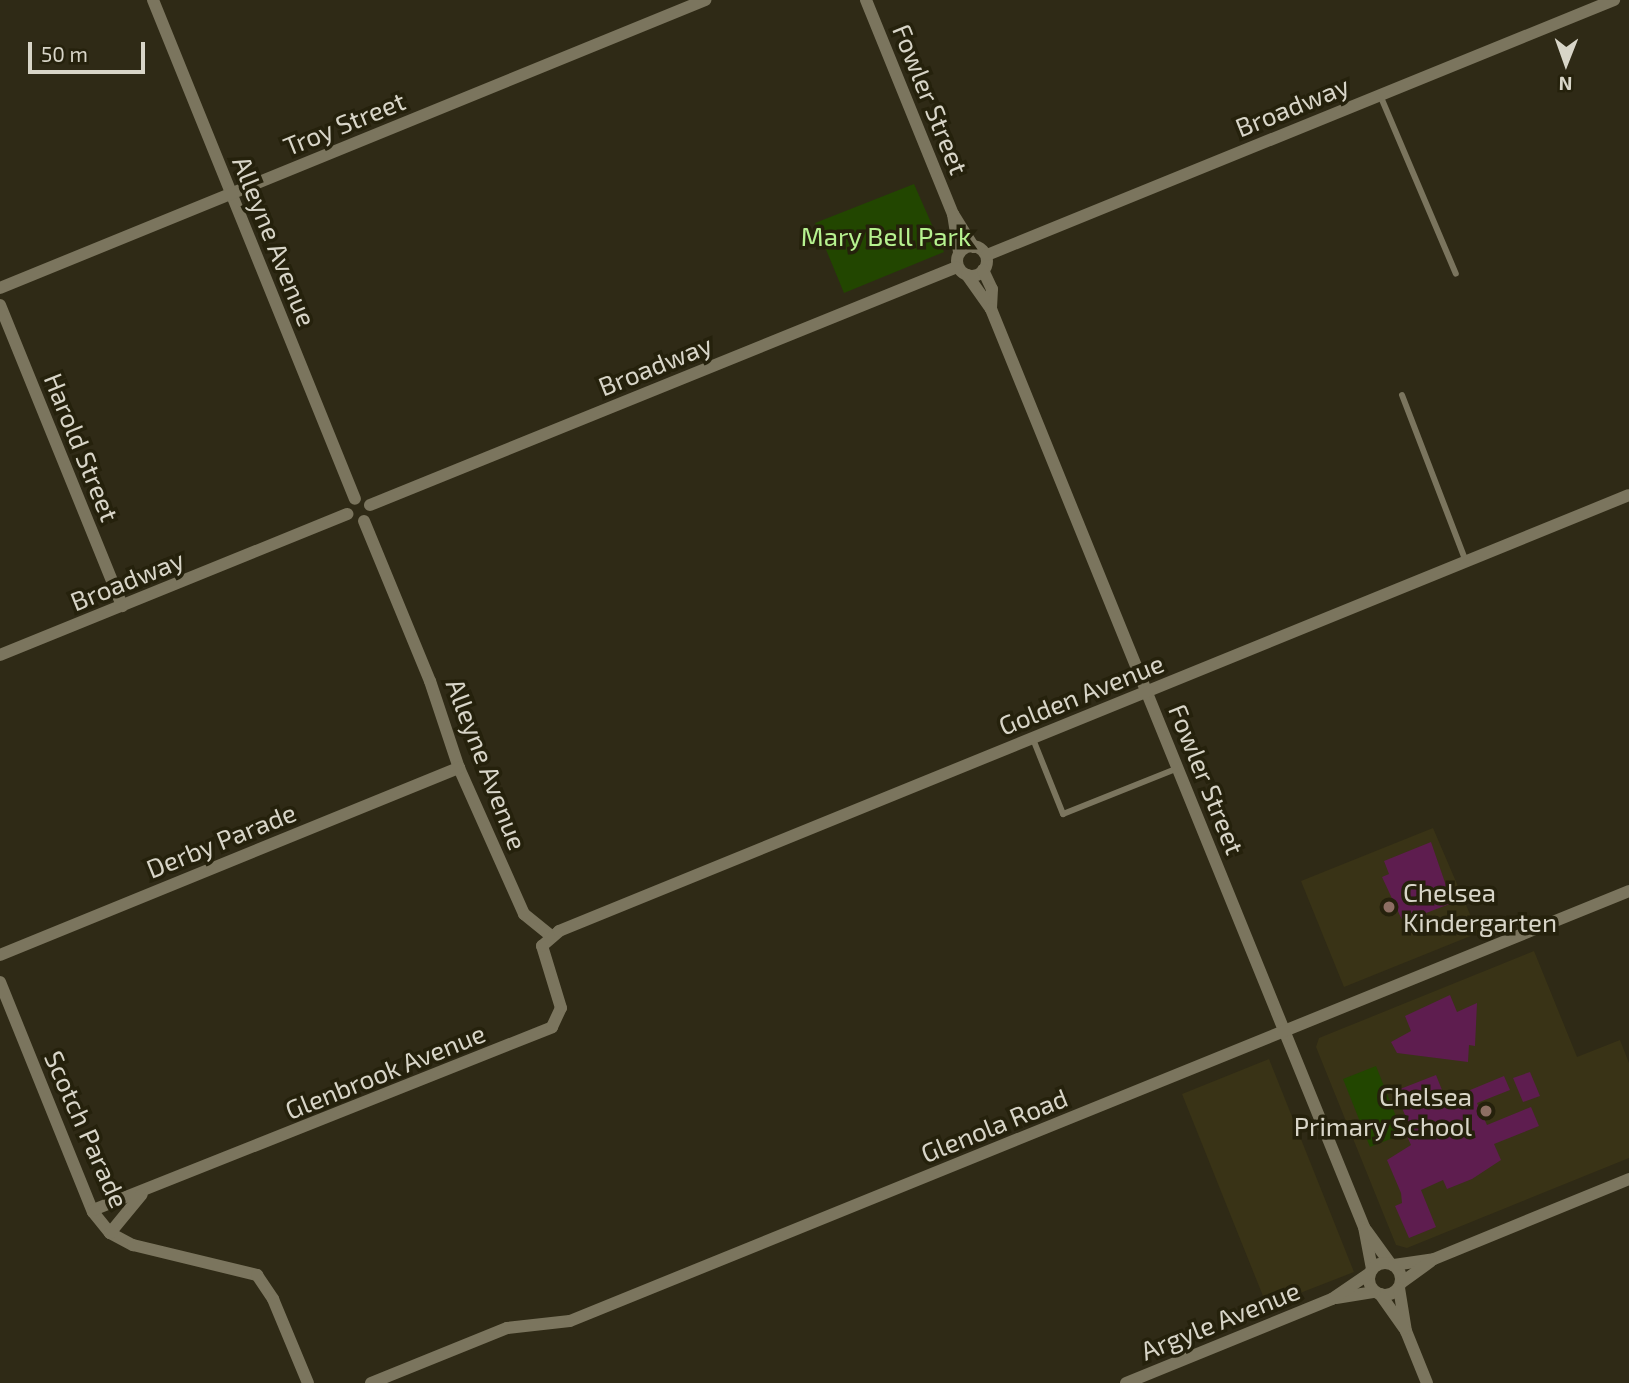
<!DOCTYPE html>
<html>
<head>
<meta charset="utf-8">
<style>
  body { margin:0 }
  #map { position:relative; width:1629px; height:1383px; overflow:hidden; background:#2f2a16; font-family:"Exo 2",sans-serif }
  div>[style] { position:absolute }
  .built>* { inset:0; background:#393316 }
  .green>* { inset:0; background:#224600 }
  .building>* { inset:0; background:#5e1d4f }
  .lane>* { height:6px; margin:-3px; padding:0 3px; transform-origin:3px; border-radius:3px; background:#7b755e }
  .street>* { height:12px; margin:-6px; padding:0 6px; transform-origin:6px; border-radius:6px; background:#7b755e }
  .street>.ring { margin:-6px; padding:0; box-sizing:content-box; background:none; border:12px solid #7b755e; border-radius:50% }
  .dots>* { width:19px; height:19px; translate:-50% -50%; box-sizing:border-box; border:4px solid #25210c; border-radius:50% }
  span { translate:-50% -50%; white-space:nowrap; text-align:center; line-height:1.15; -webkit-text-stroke:7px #25210c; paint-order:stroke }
  .street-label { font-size:26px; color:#d8d5c8 }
  .park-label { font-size:26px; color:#b6f28f }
  .poi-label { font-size:26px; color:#d8d5c8 }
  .left { translate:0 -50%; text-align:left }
  .right { translate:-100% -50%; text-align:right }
  .north { position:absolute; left:1531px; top:28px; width:70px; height:70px; -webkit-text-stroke:5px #25210c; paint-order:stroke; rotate:181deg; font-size:19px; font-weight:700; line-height:28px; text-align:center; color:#d8d5c8 }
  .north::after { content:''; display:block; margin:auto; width:24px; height:32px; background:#d8d5c8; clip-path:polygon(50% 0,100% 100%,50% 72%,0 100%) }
  .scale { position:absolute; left:28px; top:42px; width:117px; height:32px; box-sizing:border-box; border:4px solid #d8d5c8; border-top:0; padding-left:9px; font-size:21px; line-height:24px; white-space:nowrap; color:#d8d5c8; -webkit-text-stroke:5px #25210c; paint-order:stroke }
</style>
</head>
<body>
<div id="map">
  <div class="built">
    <div style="clip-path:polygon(1433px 828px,1478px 933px,1344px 987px,1301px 881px)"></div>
    <div style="clip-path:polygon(1534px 951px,1577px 1057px,1620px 1040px,1629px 1063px,1629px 1158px,1407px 1248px,1396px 1245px,1316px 1047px,1319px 1038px)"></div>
    <div style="clip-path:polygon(1269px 1059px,1354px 1272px,1267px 1306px,1182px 1094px)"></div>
  </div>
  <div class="green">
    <div style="clip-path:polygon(914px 184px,944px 252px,844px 293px,815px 223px)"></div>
    <div style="clip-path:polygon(1376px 1066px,1403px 1134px,1370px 1147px,1343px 1079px)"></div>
  </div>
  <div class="building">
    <div style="clip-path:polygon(1431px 842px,1452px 903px,1403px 922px,1382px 877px,1389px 874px,1384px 861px)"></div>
    <div style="clip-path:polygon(1450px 995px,1457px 1012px,1477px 1003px,1475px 1046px,1469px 1045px,1468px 1062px,1397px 1053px,1391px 1042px,1411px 1031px,1405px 1016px)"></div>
    <div style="clip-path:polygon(1530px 1072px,1540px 1096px,1523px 1102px,1513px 1078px)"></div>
    <div style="clip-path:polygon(1436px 1075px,1446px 1100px,1504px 1076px,1510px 1090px,1477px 1103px,1487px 1125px,1531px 1107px,1539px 1126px,1494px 1144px,1501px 1160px,1472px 1179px,1447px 1189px,1443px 1180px,1421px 1190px,1436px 1227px,1409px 1238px,1395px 1206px,1402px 1203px,1401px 1193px,1387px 1160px,1411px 1145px,1406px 1134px,1412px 1132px,1395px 1091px)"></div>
  </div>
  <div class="lane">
    <div style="left:1380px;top:95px;width:194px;rotate:67deg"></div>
    <div style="left:1402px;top:395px;width:179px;rotate:69deg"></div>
    <div style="left:1033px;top:739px;width:81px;rotate:68.2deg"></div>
    <div style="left:1063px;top:814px;width:124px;rotate:-21.8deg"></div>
  </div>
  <div class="street">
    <div style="left:153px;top:0;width:538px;rotate:67.96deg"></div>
    <div style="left:866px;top:0;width:231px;rotate:67.9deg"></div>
    <div style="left:953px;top:214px;width:39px;rotate:58deg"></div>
    <div style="left:953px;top:214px;width:39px;rotate:81deg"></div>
    <div class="ring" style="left:957px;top:246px;width:18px;height:18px"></div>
    <div style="left:987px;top:255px;width:677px;rotate:-22.13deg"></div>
    <div style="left:983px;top:270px;width:21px;rotate:65deg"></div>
    <div style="left:992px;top:289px;width:20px;rotate:93deg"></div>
    <div style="left:967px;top:275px;width:42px;rotate:54.8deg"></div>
    <div style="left:991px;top:309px;width:991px;rotate:67.89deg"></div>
    <div style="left:1364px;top:1227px;width:43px;rotate:79.2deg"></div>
    <div style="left:0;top:288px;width:762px;rotate:-22.22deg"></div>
    <div style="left:0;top:305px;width:325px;rotate:67.9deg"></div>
    <div style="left:370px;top:505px;width:633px;rotate:-22.07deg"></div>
    <div style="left:364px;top:521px;width:173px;rotate:67.6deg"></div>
    <div style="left:430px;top:681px;width:92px;rotate:71.6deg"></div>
    <div style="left:459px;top:768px;width:160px;rotate:66deg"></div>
    <div style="left:524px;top:914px;width:33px;rotate:39deg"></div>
    <div style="left:0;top:655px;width:375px;rotate:-22.1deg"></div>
    <div style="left:0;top:955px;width:496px;rotate:-22.2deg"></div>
    <div style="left:0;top:982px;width:248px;rotate:68deg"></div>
    <div style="left:93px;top:1212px;width:27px;rotate:51deg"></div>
    <div style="left:110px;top:1233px;width:26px;rotate:28deg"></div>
    <div style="left:133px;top:1245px;width:128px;rotate:13.6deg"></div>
    <div style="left:257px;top:1275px;width:29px;rotate:56deg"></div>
    <div style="left:273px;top:1299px;width:91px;rotate:67.4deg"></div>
    <div style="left:93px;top:1210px;width:494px;rotate:-21.7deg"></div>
    <div style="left:552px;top:1027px;width:21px;rotate:-65deg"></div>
    <div style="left:561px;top:1008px;width:65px;rotate:-107deg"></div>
    <div style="left:542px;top:946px;width:23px;rotate:-41deg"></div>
    <div style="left:559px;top:931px;width:1155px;rotate:-22.17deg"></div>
    <div style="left:1366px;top:1230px;width:41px;rotate:54deg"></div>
    <div style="left:110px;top:1233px;width:50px;rotate:-50.6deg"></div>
    <div class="ring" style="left:1369px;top:1263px;width:20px;height:20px"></div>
    <div style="left:1394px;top:1265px;width:40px;rotate:-8.5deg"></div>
    <div style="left:1434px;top:1259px;width:211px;rotate:-22.3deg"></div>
    <div style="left:1401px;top:1283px;width:37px;rotate:-36deg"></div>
    <div style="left:1399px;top:1288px;width:44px;rotate:80.8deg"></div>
    <div style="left:1406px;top:1331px;width:56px;rotate:68deg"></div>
    <div style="left:1380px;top:1294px;width:42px;rotate:54.8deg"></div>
    <div style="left:1336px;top:1298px;width:39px;rotate:-9deg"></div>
    <div style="left:371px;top:1383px;width:147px;rotate:-22deg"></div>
    <div style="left:507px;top:1328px;width:63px;rotate:-6.3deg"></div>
    <div style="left:570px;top:1321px;width:1143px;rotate:-22.1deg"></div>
    <div style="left:1126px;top:1383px;width:222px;rotate:-22.2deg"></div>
    <div style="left:1332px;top:1299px;width:46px;rotate:-34.4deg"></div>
  </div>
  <div class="dots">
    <div style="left:1389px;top:907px;background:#8d6e63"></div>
    <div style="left:1486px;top:1111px;background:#8d6e63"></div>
  </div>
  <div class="street-label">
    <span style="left:931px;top:99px;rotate:68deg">Fowler Street</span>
    <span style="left:1292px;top:106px;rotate:-22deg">Broadway</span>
    <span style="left:344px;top:123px;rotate:-22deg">Troy Street</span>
    <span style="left:275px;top:241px;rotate:68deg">Alleyne Avenue</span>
    <span style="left:655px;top:365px;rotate:-22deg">Broadway</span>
    <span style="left:82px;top:447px;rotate:68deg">Harold Street</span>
    <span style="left:127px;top:580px;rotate:-22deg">Broadway</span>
    <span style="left:1081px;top:694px;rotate:-22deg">Golden Avenue</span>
    <span style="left:487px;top:764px;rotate:69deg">Alleyne Avenue</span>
    <span style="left:1207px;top:779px;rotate:68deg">Fowler Street</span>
    <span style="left:221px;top:840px;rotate:-22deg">Derby Parade</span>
    <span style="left:385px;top:1071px;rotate:-22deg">Glenbrook Avenue</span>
    <span style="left:994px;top:1125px;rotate:-22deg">Glenola Road</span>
    <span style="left:87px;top:1129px;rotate:66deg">Scotch Parade</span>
    <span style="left:1220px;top:1320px;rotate:-22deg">Argyle Avenue</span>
  </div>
  <div class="park-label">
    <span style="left:886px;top:236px">Mary Bell Park</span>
  </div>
  <div class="poi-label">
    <span class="left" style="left:1403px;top:907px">Chelsea<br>Kindergarten</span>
    <span class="right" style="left:1472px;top:1111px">Chelsea<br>Primary School</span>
  </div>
  <div class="north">N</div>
  <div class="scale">50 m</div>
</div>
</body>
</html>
